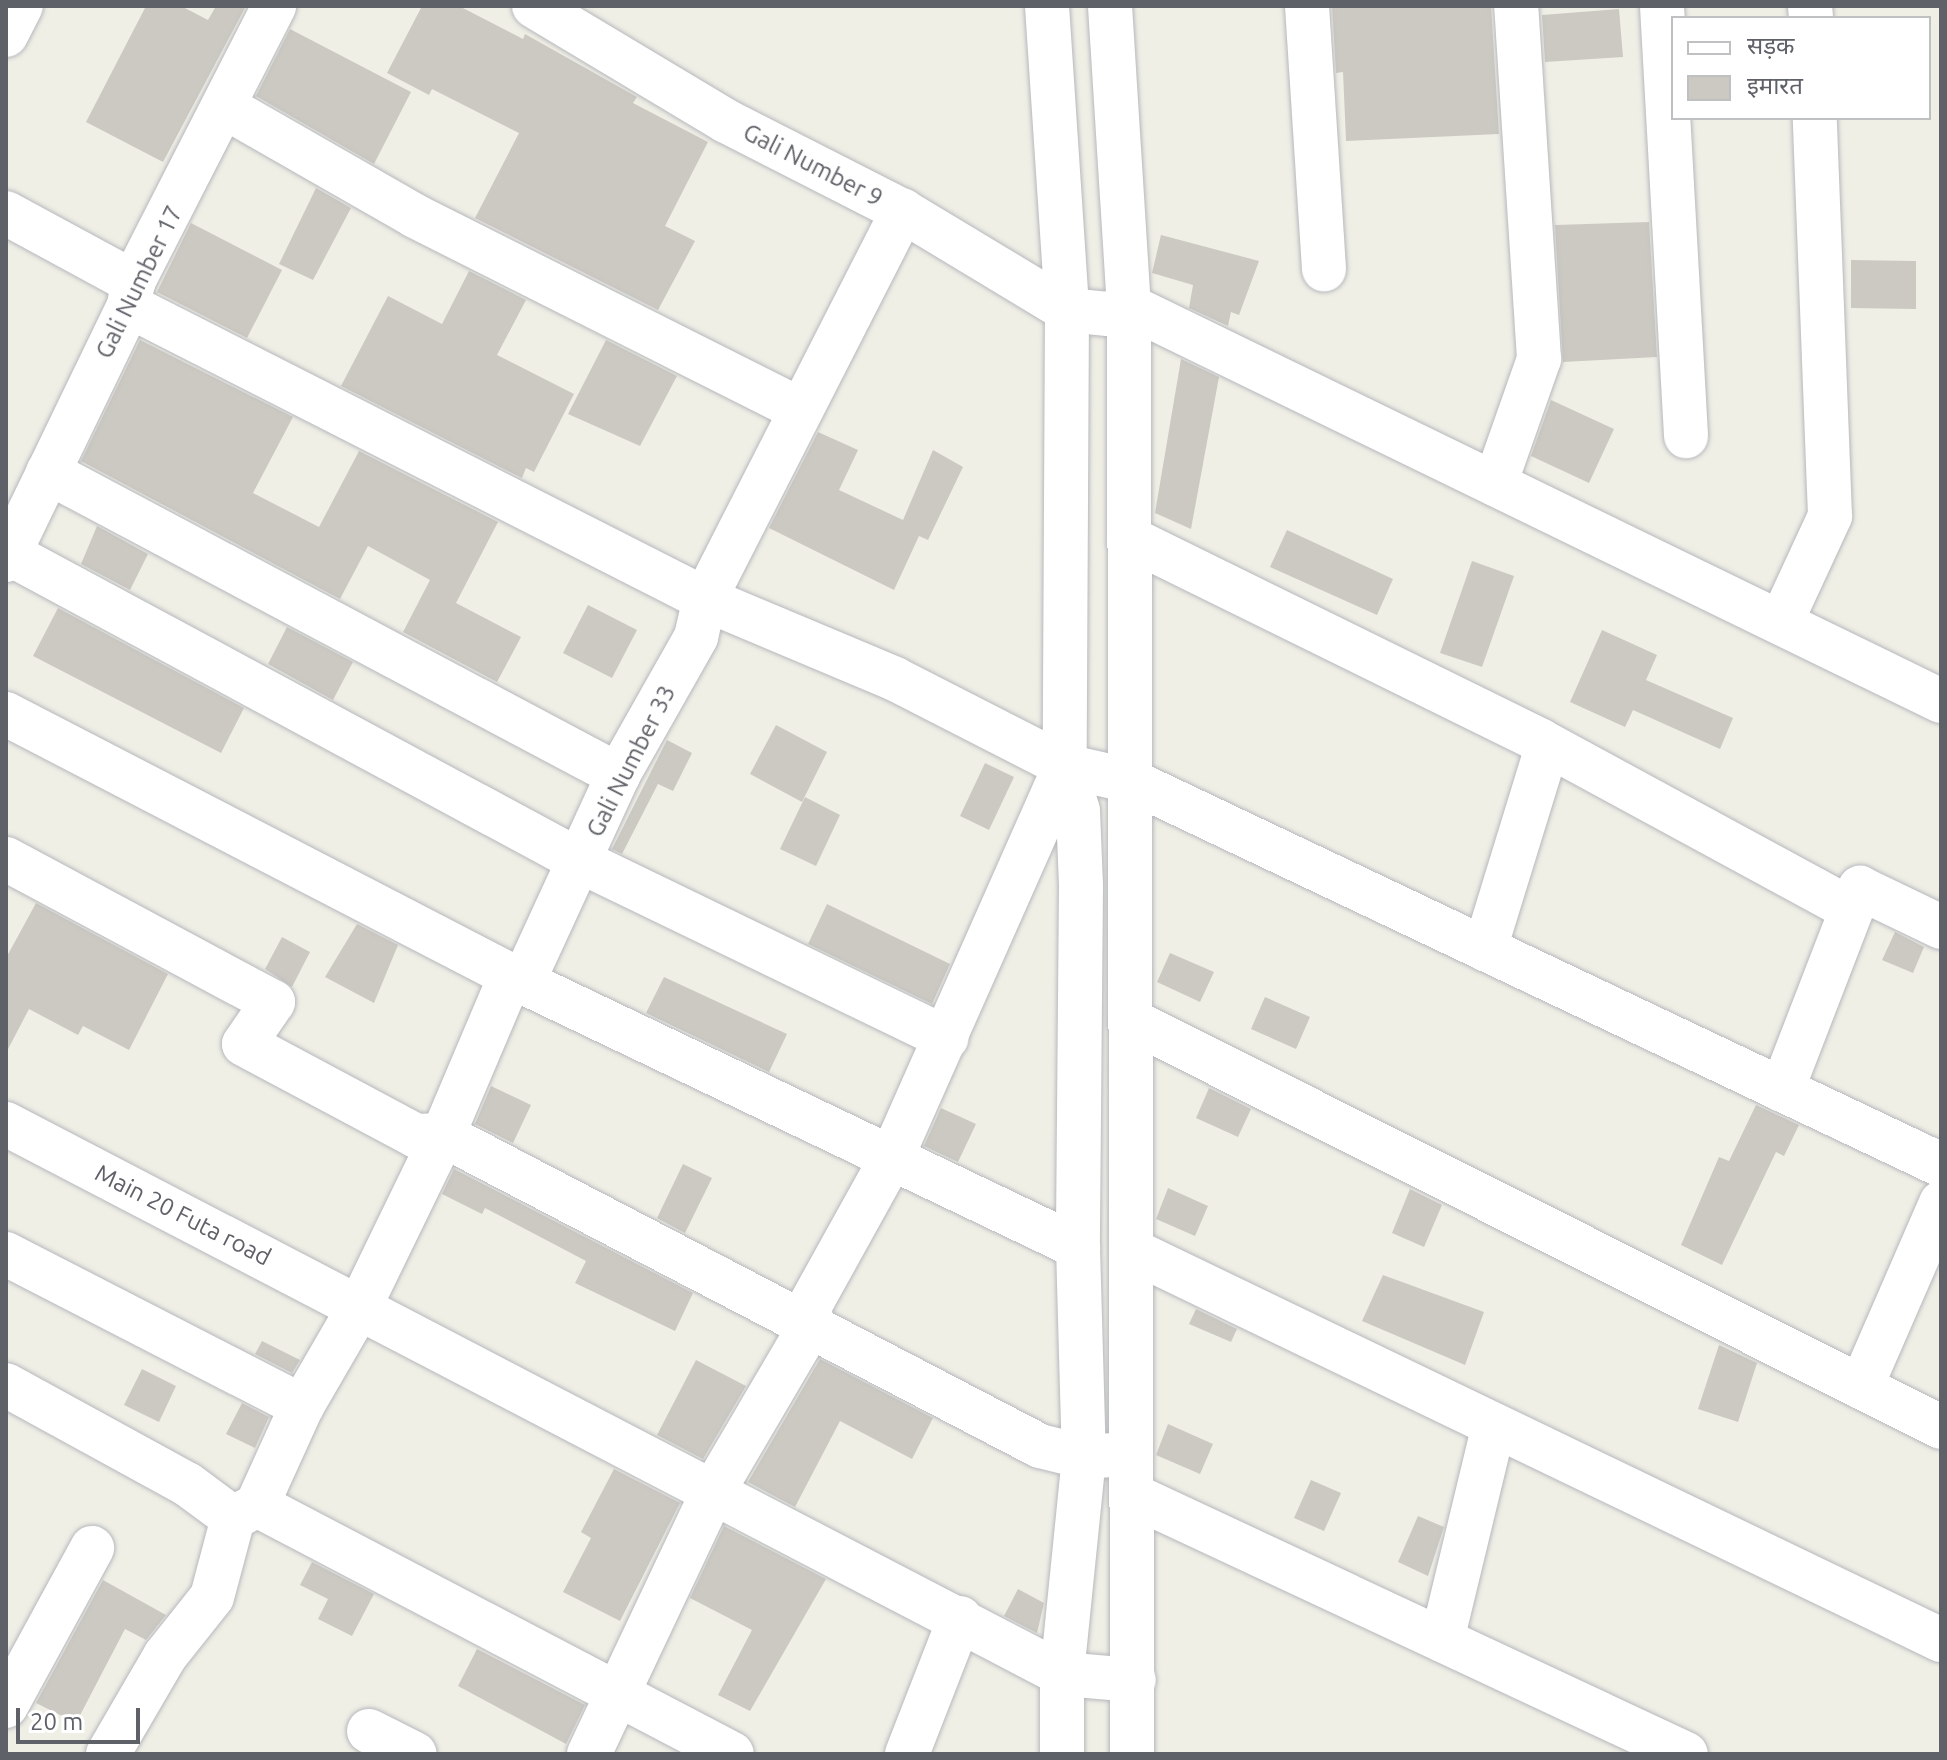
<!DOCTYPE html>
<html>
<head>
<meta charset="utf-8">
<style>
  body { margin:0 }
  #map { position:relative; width:1947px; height:1760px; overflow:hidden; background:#f0efe6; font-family:Ubuntu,"Noto Sans Devanagari",sans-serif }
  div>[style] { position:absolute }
  .building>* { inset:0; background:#ccc9c3 }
  .roads { filter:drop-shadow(0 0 2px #b6b8bd) drop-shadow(0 0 2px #b6b8bd) }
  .street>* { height:44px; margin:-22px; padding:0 22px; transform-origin:22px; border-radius:22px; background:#fff }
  span { translate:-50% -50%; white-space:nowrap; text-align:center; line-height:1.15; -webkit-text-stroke:6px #fff; paint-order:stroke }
  .street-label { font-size:24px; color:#5e6167 }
  .frame { position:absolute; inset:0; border:8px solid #5e6167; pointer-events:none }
  .legend { position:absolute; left:1671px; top:16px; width:260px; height:104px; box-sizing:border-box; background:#fff; border:2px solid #bfc0c2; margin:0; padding:10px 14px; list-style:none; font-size:24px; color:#5e6167 }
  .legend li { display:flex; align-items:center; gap:16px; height:40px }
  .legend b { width:40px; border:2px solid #bfc0c2 }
  .scale { position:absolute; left:16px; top:1708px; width:124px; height:36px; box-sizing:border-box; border:4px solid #5e6167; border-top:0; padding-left:10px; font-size:24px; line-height:28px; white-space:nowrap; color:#5e6167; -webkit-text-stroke:6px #fff; paint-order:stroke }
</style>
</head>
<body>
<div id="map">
  <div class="building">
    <div style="clip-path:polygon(146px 6px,181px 6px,208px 20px,216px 6px,246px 6px,163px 162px,86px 122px)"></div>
    <div style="clip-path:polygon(422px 6px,459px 6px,523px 39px,525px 34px,637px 97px,633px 103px,708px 142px,665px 226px,695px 241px,658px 310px,475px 218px,519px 133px,432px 89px,429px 95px,387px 73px)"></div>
    <div style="clip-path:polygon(1332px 6px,1491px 6px,1499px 134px,1346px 141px,1343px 72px,1336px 73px)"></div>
    <div style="clip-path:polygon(1619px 9px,1623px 57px,1545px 62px,1542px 15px)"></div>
    <div style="clip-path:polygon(290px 29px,411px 92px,374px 164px,256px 96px)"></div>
    <div style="clip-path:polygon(316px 188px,351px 208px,313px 280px,279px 264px)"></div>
    <div style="clip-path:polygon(1649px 222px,1657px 357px,1563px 362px,1555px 225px)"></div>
    <div style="clip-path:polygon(191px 223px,282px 270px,247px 338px,157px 292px)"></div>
    <div style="clip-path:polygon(1161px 235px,1259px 261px,1239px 315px,1231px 312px,1228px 326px,1189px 308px,1193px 285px,1152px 273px)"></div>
    <div style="clip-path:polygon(1851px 260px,1916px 261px,1916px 309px,1851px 308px)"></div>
    <div style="clip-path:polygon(469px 271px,526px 300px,497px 355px,574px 394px,534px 472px,526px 468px,522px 478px,341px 386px,388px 296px,442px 324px)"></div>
    <div style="clip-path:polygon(140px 340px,293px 417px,253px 493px,319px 527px,359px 451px,498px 522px,456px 603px,521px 637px,497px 682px,403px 632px,430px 580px,368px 546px,340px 599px,81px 461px)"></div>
    <div style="clip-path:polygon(606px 340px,677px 376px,640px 446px,568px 414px)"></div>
    <div style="clip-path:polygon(1181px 359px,1219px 377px,1191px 529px,1155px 513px)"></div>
    <div style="clip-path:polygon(1551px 400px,1614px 429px,1589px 483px,1531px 456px)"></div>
    <div style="clip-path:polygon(818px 432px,858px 450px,839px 490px,903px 520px,933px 450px,963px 467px,928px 540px,919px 536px,894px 590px,769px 528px)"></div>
    <div style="clip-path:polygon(97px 526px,148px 554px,130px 590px,81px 564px)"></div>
    <div style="clip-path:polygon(1287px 530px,1393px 579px,1377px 615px,1270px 567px)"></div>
    <div style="clip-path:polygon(1472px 561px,1514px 576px,1482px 667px,1440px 653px)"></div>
    <div style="clip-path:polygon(588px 605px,637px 630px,612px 678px,563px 653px)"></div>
    <div style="clip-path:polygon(58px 608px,244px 708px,221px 753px,33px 656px)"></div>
    <div style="clip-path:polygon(287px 627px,353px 662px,333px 700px,268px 664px)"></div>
    <div style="clip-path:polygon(1602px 630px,1657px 655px,1646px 680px,1733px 718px,1720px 749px,1633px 710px,1625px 727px,1570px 702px)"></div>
    <div style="clip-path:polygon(776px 725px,827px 752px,802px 802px,750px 774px)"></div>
    <div style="clip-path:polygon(667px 740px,692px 753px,673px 791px,658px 784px,622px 854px,612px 849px)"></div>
    <div style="clip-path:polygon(985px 763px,1014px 777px,989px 830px,960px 816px)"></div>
    <div style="clip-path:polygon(805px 797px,840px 815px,816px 866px,780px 849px)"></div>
    <div style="clip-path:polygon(36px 903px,168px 974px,129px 1050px,83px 1026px,78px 1035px,29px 1009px,6px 1053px,6px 958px)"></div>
    <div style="clip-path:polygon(827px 904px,950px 964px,932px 1004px,808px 944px)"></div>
    <div style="clip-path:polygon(357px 924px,398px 945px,374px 1003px,325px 977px)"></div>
    <div style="clip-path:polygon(1895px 932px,1924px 947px,1913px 973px,1882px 960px)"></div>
    <div style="clip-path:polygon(282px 937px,310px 952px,292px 987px,265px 969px)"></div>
    <div style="clip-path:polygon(1170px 953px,1214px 972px,1200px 1002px,1157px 982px)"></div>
    <div style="clip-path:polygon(664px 977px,787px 1034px,769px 1072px,646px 1013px)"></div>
    <div style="clip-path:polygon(1265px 997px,1310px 1017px,1296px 1049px,1251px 1029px)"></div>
    <div style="clip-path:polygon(491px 1086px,531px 1105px,513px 1143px,475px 1124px)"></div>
    <div style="clip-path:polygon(1209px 1088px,1251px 1109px,1238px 1137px,1196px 1118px)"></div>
    <div style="clip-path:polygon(1756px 1105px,1799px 1125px,1784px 1156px,1776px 1152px,1722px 1265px,1681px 1245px,1719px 1157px,1729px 1161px)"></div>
    <div style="clip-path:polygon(941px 1108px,976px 1124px,958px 1162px,924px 1146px)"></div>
    <div style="clip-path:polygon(683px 1164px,712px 1178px,685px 1233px,657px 1218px)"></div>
    <div style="clip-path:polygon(454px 1169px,693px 1293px,675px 1331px,575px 1283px,586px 1261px,485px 1208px,482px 1214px,442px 1194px)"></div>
    <div style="clip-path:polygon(1168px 1188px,1208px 1206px,1195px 1236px,1156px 1219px)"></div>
    <div style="clip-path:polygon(1410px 1189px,1442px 1205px,1424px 1247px,1392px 1233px)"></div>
    <div style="clip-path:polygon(1383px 1275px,1484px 1312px,1465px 1365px,1362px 1321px)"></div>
    <div style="clip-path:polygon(1196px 1309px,1237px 1329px,1231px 1342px,1189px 1324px)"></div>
    <div style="clip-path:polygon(262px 1341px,300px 1360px,292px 1373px,255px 1354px)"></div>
    <div style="clip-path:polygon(1719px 1345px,1757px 1363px,1738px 1422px,1698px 1409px)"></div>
    <div style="clip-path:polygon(820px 1359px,933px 1418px,912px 1459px,840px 1421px,795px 1507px,748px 1482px)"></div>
    <div style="clip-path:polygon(696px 1360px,746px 1386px,703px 1459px,657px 1435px)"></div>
    <div style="clip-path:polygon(142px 1369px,176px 1386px,159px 1422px,124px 1405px)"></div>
    <div style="clip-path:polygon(242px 1403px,269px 1417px,255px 1448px,226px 1434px)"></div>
    <div style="clip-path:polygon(1168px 1424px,1213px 1444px,1200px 1474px,1156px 1455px)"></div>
    <div style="clip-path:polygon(614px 1469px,680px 1503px,620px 1621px,563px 1592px,591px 1538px,581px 1532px)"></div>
    <div style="clip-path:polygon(1311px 1480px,1341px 1493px,1324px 1531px,1294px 1518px)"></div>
    <div style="clip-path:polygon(1418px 1516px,1444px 1527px,1428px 1576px,1398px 1562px)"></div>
    <div style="clip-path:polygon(724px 1526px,826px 1579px,750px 1711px,718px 1695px,752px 1630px,690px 1598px)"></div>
    <div style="clip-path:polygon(312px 1562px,374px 1594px,352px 1636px,318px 1619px,328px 1599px,300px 1585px)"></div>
    <div style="clip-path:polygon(103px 1580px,166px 1615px,146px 1640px,125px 1629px,76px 1723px,36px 1703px)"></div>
    <div style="clip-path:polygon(1018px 1589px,1044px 1603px,1037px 1633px,1004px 1616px)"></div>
    <div style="clip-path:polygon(477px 1649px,585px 1705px,566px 1744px,458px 1686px)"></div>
  </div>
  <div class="roads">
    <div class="street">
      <div style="left:534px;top:6px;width:224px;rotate:30.9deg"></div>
      <div style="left:726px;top:121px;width:199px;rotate:27deg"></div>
      <div style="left:903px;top:211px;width:192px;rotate:31.1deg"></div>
      <div style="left:1067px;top:310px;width:41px;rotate:5.6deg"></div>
      <div style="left:1108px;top:314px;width:22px;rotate:-21deg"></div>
      <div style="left:1129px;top:306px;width:903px;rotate:25.94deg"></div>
      <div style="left:1047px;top:6px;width:305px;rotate:86.2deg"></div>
      <div style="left:1067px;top:310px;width:456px;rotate:90.3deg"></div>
      <div style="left:1065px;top:766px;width:47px;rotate:73.9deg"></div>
      <div style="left:1078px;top:811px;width:74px;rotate:87.7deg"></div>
      <div style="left:1081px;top:885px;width:362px;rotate:90.5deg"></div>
      <div style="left:1078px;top:1247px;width:210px;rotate:88.4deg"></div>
      <div style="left:1084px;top:1457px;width:218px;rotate:95.8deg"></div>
      <div style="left:1062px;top:1674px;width:80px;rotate:90deg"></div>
      <div style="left:1110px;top:6px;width:301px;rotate:86.4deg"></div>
      <div style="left:1129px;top:306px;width:1448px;rotate:89.88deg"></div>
      <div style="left:1307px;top:6px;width:264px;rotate:86.3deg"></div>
      <div style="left:1662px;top:6px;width:431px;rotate:86.8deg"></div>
      <div style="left:1810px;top:6px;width:12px;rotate:85deg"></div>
      <div style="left:6px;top:35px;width:33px;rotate:-63deg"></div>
      <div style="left:225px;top:107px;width:219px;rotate:29.8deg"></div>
      <div style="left:415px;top:216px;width:432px;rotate:26.7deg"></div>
      <div style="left:6px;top:213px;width:145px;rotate:28.5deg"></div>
      <div style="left:129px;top:306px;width:646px;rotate:26.96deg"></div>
      <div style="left:705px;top:599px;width:206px;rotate:22.8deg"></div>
      <div style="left:895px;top:679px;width:191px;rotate:27.1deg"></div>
      <div style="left:1065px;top:766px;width:68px;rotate:12.8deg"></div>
      <div style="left:1131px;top:781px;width:896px;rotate:25.36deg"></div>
      <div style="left:48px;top:472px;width:646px;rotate:27.99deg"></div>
      <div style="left:1495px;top:484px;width:133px;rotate:-70.6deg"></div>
      <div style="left:1539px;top:359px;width:354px;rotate:-93.7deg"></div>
      <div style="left:1131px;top:539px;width:457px;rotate:26.2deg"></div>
      <div style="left:1541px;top:741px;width:16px;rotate:79deg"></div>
      <div style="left:1544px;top:757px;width:201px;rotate:107.1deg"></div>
      <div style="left:10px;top:554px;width:647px;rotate:28.31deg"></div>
      <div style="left:580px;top:861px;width:407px;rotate:25.8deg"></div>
      <div style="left:6px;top:560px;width:282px;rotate:-64.2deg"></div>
      <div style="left:129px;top:306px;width:24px;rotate:-81deg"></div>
      <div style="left:133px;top:282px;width:310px;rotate:-62.9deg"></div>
      <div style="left:1782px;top:620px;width:115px;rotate:-65.2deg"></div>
      <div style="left:1830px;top:516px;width:398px;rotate:-92.2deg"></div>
      <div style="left:6px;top:714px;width:582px;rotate:27.4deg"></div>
      <div style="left:523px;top:982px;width:615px;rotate:25.52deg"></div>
      <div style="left:1541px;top:741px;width:350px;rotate:28.5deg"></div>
      <div style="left:6px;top:859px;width:303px;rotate:28.2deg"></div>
      <div style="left:273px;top:1002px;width:51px;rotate:124.6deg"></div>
      <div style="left:244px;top:1044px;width:195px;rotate:28.1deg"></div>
      <div style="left:416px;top:1136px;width:27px;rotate:-2deg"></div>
      <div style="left:443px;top:1135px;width:673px;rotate:27.52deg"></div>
      <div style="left:1040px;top:1446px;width:45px;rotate:14deg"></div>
      <div style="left:1084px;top:1457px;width:27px;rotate:-4deg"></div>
      <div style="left:1132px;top:1021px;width:905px;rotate:26.65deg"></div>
      <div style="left:1782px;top:1090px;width:217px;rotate:-68.9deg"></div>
      <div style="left:1860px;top:888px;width:90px;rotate:25.7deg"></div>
      <div style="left:6px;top:1124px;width:1191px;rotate:27.51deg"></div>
      <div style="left:1062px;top:1674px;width:72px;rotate:4.8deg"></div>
      <div style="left:1133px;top:1251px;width:897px;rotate:25.71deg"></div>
      <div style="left:6px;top:1254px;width:333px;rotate:27.2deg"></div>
      <div style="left:6px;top:1385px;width:206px;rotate:28.7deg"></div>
      <div style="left:187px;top:1484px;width:57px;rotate:36.5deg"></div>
      <div style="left:1861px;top:1387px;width:201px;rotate:-66.5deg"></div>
      <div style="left:1134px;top:1496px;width:609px;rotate:25.05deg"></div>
      <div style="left:257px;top:1505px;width:536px;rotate:27.66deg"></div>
      <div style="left:1442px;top:1640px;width:221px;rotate:-76.4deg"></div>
      <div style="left:6px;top:1706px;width:180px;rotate:-61.4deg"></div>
      <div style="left:369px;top:1731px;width:51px;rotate:26.6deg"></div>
      <div style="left:108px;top:1754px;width:113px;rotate:-59.8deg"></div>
      <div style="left:165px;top:1656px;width:75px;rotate:-51.5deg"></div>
      <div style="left:212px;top:1597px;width:82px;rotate:-75.1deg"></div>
      <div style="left:233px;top:1518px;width:27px;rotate:-28deg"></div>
      <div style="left:257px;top:1505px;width:109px;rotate:-65.6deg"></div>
      <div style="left:302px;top:1406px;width:116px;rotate:-59.9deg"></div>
      <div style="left:360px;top:1306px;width:190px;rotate:-64.1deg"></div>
      <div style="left:443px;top:1135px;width:159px;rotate:-67deg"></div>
      <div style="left:505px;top:989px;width:19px;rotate:-21deg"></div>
      <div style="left:523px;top:982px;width:228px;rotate:-65.3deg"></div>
      <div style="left:618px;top:775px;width:159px;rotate:-60.5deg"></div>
      <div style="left:696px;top:637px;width:39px;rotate:-77deg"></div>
      <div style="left:705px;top:599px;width:436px;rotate:-63deg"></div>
      <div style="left:589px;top:1754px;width:292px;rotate:-64.7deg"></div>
      <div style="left:714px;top:1490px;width:194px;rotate:-59.6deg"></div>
      <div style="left:812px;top:1323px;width:16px;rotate:-101deg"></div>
      <div style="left:809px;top:1307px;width:169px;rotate:-61deg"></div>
      <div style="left:891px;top:1159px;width:430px;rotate:-66.1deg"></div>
      <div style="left:907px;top:1754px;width:146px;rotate:-68.7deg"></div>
    </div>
  </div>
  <div class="street-label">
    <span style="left:813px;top:165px;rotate:27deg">Gali Number 9</span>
    <span style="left:139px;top:282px;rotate:-64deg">Gali Number 17</span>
    <span style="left:631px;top:761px;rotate:-63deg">Gali Number 33</span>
    <span style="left:183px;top:1215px;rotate:27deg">Main 20 Futa road</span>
  </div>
  <div class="frame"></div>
  <ul class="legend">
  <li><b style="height:10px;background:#fff"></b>सड़क</li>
  <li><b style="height:22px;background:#ccc9c3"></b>इमारत</li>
  </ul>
  <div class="scale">20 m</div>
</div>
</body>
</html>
